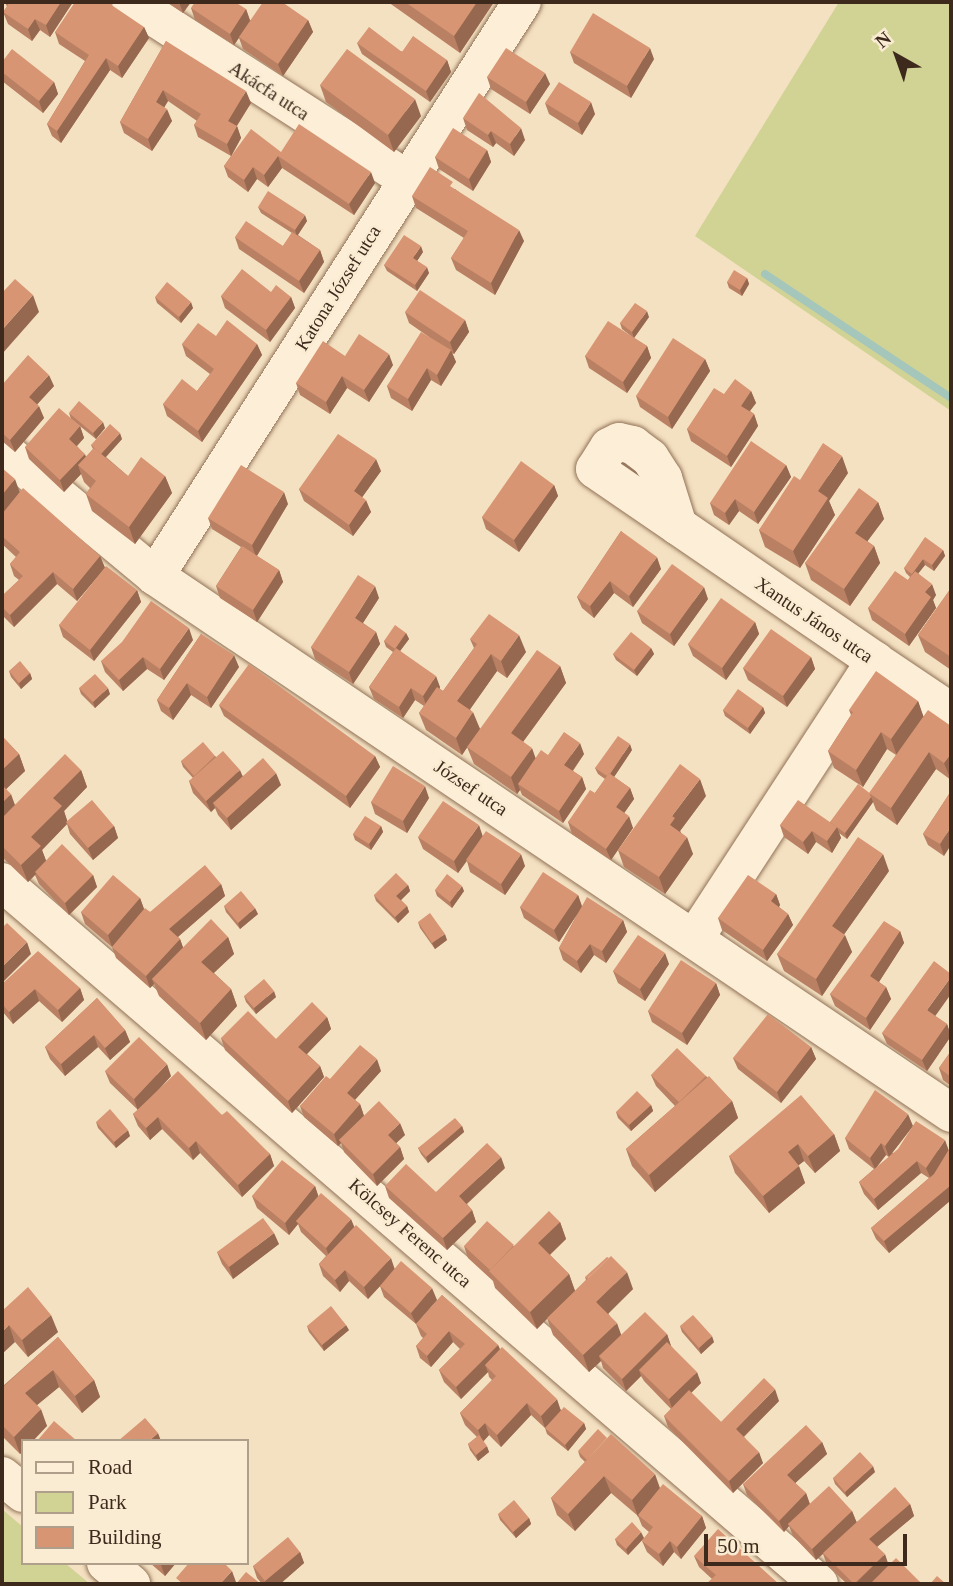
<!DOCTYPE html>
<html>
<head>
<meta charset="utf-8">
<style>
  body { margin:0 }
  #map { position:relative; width:953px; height:1586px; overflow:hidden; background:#f4e1c2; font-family:"Times New Roman",serif }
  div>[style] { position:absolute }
  .green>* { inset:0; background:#d1d395 }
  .stream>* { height:8px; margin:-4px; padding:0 4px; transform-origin:4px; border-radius:4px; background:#a5c6ba }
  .roads { filter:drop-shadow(0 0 2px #917156) drop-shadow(0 0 2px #917156) }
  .minor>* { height:38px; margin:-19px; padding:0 19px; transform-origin:19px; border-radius:19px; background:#fdefd7 }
  .wall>* { inset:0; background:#b98063 }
  .shaded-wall>* { inset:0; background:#966850 }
  .building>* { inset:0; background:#d79573 }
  span { translate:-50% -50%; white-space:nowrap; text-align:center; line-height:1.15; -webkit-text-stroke:5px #faecd3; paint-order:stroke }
  .street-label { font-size:19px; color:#3e2a1d }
  .frame { position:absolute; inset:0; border:4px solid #3e2a1d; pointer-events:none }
  .legend { position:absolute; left:21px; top:1439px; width:228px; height:126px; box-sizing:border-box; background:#faecd3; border:2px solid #af9e8a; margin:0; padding:9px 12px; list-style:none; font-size:21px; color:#3e2a1d }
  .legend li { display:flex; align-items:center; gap:14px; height:35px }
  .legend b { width:35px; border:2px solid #af9e8a }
  .north { position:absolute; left:862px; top:21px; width:70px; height:70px; -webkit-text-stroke:5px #faecd3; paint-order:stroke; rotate:320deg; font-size:19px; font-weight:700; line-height:28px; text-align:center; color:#3e2a1d }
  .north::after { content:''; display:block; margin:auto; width:24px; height:32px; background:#3e2a1d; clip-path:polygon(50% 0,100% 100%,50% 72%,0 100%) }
  .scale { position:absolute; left:704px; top:1534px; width:203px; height:32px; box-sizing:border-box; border:4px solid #3e2a1d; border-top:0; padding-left:9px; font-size:21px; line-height:24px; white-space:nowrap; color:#3e2a1d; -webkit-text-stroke:5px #faecd3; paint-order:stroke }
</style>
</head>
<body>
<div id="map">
  <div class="green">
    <div style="clip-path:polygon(839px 2px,951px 2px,951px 411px,695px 236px)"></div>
    <div style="clip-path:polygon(2px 1509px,23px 1527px,23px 1563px,65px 1563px,90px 1584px,2px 1584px)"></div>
  </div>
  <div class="stream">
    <div style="left:765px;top:274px;width:224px;rotate:33.7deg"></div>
  </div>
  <div class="roads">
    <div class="minor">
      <div style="left:131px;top:2px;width:328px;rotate:32.7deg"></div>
      <div style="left:2px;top:449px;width:199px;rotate:39.7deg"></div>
      <div style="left:155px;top:576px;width:960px;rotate:34deg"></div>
      <div style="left:678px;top:526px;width:50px;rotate:-107.4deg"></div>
      <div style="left:663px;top:478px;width:24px;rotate:-123deg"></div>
      <div style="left:650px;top:458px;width:21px;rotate:-143deg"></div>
      <div style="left:633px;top:445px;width:14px;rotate:-168deg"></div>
      <div style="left:619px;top:442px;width:11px;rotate:153deg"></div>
      <div style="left:609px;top:447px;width:26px;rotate:122deg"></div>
      <div style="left:595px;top:469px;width:340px;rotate:34.4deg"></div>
      <div style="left:875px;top:661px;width:92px;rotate:33.9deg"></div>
      <div style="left:155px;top:576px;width:681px;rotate:-57.41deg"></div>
      <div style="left:2px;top:882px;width:1077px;rotate:40.67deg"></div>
      <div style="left:694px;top:939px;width:332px;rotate:-56.9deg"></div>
      <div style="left:2px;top:1476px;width:27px;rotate:39deg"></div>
      <div style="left:106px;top:1563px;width:33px;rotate:40deg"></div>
    </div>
  </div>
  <div class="wall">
    <div style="clip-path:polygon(5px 2px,73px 2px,50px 37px,40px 30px,32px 41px,8px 24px,3px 12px,7px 7px)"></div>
    <div style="clip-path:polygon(167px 2px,191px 2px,183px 13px)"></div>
    <div style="clip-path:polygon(388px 2px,494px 2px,460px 53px)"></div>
    <div style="clip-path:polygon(191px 8px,246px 9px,250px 20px,308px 20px,313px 32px,283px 76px,243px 49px,239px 38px,234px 45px,195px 20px)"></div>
    <div style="clip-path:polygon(144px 27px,149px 38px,122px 78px,110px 70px,61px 143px,52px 136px,47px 124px,85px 61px,59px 44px,55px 32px)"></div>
    <div style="clip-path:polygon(166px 41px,251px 103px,237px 126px,241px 138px,232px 155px,281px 152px,375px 183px,354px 215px,282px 168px,268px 187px,257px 179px,248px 192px,228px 177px,224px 166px,231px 156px,198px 137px,194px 125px,197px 121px,168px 101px,164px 107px,172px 121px,152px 151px,124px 133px,120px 122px)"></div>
    <div style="clip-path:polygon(357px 43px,447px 60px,451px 72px,430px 102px,362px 54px)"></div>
    <div style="clip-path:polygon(570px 52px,654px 59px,631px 98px,574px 63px)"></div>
    <div style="clip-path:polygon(2px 62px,54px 82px,58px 94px,43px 113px,2px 81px)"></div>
    <div style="clip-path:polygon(487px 77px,550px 84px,530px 114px,491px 89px)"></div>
    <div style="clip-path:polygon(320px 85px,421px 116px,394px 152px,326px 102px)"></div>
    <div style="clip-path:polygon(545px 103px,595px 114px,582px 135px,549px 114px)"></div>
    <div style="clip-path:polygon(463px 118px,525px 140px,514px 156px,496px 143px,493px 147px,467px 130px)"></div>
    <div style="clip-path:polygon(487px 150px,491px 162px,473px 191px,439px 169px,435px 157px)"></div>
    <div style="clip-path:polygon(455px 189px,524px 241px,495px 295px,456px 270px,451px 258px,464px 238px,416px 208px,412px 196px)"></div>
    <div style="clip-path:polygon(258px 207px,307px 221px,298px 235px,320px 250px,324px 262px,304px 293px,239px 249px,235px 237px,283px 246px,292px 233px,261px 213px)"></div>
    <div style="clip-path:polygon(423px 252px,417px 261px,429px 273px,417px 291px,387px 271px,384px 265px)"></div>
    <div style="clip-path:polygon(747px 278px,749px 284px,742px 296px,729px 288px,727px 282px)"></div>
    <div style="clip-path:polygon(271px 292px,291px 297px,295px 308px,270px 342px,225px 308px,221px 296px)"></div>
    <div style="clip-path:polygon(155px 297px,193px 308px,181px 323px,157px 303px)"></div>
    <div style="clip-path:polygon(405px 312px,465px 320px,469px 332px,454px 354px,452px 353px,456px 362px,441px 386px,431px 380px,412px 411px,391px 398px,387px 386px,429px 337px,409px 323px)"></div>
    <div style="clip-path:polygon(649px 317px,634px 338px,647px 346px,651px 358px,627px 393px,589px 368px,585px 356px,631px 336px,622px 329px,620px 323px)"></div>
    <div style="clip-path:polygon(216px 336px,257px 344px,262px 355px,202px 442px,167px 416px,163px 404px,197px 391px,210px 374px,186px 356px,182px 344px)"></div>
    <div style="clip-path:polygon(345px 356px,393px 365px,369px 402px,347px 388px,330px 414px,300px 395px,296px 383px)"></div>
    <div style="clip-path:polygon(705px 359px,710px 371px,672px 429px,640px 407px,636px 396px)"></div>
    <div style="clip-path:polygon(2px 385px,54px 386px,37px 404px,44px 418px,15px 452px,2px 441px)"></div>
    <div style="clip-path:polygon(751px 391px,756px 403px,750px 411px,754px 414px,758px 426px,731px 467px,691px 441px,687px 429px,724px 394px)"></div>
    <div style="clip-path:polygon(69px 413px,105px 428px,96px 439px,71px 419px)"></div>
    <div style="clip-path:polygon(80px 426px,84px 438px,77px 446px,86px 457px,93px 449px,91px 445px,122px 439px,106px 457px,128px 476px,165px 476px,172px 493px,135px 544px,92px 511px,86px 494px,90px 488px,84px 482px,81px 474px,64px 492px,29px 459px,25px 447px)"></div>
    <div style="clip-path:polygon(786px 465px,791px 477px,758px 524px,739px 511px,729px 525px,714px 515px,710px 503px)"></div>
    <div style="clip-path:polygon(2px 468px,20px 492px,100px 556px,105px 568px,77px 601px,57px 584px,14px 627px,2px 615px,2px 596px,19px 580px,14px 576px,10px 564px,16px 557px,2px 544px)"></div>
    <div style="clip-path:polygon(381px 471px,362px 497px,371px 512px,353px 536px,304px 501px,299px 489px)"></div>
    <div style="clip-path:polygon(848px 473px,829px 501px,835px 515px,800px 568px,765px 547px,759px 530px,800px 480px)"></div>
    <div style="clip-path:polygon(554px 485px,558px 496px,519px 552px,486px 529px,482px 517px)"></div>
    <div style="clip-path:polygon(878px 502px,884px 519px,867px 541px,874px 546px,880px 563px,850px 606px,811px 580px,805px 563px)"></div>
    <div style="clip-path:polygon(288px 504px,257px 556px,279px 570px,283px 582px,257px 622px,220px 598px,216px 586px,241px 547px,212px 529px,208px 518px)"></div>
    <div style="clip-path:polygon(621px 531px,661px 569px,633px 607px,614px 593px,594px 618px,582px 608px,577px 597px)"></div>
    <div style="clip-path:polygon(943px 550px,945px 556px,934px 571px,925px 565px,918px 573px,936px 595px,933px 600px,936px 608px,909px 646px,872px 620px,868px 608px,908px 580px,910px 577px,906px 573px,904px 568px)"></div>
    <div style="clip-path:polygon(951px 588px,951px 670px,925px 652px,918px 635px)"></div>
    <div style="clip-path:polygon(137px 590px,141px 602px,94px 661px,63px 637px,59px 625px)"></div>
    <div style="clip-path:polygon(379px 598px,363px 623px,376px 632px,380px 644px,353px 684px,315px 659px,311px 647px)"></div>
    <div style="clip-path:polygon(708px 599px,674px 646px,642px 623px,637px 611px)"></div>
    <div style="clip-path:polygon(755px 622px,759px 634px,726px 680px,693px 656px,688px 644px)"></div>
    <div style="clip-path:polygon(406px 633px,409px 639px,400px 651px,440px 687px,440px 689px,443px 691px,474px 648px,470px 639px,526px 652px,507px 678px,497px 671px,470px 709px,480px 729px,560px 666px,566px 683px,523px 742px,535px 758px,548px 755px,584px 754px,573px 771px,582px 777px,586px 789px,563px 823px,522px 795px,520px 790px,517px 794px,474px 764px,467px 747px,462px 755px,426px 730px,419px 713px,424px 706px,415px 700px,403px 718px,374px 699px,369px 687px,393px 652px,386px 647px,384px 641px)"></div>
    <div style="clip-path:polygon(201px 634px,239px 667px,211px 708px,191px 695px,173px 720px,161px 711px,157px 700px)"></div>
    <div style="clip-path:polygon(193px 640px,164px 680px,147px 669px,123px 691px,105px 672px,101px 661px)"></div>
    <div style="clip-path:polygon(651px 648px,654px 654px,637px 676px,616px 660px,613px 654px)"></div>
    <div style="clip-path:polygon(811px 657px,815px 669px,787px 707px,748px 680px,743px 668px)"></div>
    <div style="clip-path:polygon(9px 671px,30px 673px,32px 679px,21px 689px,11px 677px)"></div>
    <div style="clip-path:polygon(79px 688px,110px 694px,95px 708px,81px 694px)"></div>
    <div style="clip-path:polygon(918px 701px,923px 716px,951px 726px,951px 780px,936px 769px,897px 825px,876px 810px,873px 802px,847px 839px,839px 833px,841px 838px,832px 853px,816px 842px,808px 854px,784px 837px,780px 825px,830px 822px,870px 793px,896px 755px,887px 749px,863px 787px,834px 768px,828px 751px,851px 715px,849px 710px)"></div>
    <div style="clip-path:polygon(219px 705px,375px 756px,380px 767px,350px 808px,224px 716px)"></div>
    <div style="clip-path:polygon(763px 707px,765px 713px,750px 734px,725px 716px,723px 710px)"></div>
    <div style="clip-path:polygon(2px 736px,19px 754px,25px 771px,6px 789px,15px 805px,81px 770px,87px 787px,64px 811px,67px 821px,114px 826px,118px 838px,93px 860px,70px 834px,67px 824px,42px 850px,46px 861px,93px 875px,97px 887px,69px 915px,39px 884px,35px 875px,28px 882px,2px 857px)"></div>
    <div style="clip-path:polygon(632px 750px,614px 777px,630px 788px,634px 799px,624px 813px,633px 828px,611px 860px,572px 834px,568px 822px,595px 793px,605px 779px,598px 774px,595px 768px)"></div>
    <div style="clip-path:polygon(215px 756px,243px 776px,281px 785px,231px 830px,218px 815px,215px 808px,211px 812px,193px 793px,189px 781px,193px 778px,183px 767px,181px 761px)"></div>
    <div style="clip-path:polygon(951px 791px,944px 856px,928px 845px,923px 834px)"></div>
    <div style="clip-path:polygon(706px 796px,680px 831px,693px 854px,665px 894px,624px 867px,618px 850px)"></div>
    <div style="clip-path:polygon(429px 798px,407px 833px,375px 814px,371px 802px)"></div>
    <div style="clip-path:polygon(381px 826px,383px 832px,371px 850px,355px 840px,353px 834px)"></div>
    <div style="clip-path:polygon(483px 836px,525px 866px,505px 895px,470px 872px,467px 861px,458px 873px,423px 849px,418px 837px)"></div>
    <div style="clip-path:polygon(889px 871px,844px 934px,852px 952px,822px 996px,784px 971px,777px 954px)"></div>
    <div style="clip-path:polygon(221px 884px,225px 896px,178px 937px,180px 939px,183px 948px,228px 937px,234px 954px,214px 973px,231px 989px,237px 1006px,206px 1040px,159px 996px,154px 984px,150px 988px,116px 958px,112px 947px,85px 924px,81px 912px,140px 898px,144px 909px,150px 912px)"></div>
    <div style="clip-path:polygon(408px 885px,410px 891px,401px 900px,407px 906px,409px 912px,398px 923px,376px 901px,374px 895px)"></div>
    <div style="clip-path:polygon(435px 890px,464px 891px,452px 908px,437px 896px)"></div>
    <div style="clip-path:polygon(776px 894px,780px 905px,779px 907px,788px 914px,793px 925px,767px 961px,722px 930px,718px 918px)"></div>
    <div style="clip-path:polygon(578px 895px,582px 906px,623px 920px,627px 932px,606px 963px,594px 955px,581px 973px,563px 960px,559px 948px,579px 911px,559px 942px,524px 918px,520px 907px)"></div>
    <div style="clip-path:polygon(224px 906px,258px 914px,240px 929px,226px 912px)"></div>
    <div style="clip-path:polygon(418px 922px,447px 940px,435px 949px,420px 928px)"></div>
    <div style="clip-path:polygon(900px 931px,904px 943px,879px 982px,886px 987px,891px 999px,870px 1030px,835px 1006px,830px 994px)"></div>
    <div style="clip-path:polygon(669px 964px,645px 1001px,618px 983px,613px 971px)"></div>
    <div style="clip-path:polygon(716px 983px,720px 995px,687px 1045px,652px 1022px,648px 1011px)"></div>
    <div style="clip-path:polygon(2px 984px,80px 988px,84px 1000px,62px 1022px,39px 1001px,13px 1024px,2px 1011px)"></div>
    <div style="clip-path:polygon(244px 996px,276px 997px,256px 1014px,246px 1002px)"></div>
    <div style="clip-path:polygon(97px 998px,125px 1030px,130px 1042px,110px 1060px,98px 1047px,65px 1076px,50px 1059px,45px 1047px)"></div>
    <div style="clip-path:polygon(935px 1016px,947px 1024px,951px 1036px,927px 1071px,887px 1044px,882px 1033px)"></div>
    <div style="clip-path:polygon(327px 1017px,331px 1029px,307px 1054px,320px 1066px,324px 1077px,292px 1113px,225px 1050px,221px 1038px,276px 1039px)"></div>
    <div style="clip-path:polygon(811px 1047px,816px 1059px,781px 1103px,738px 1069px,733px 1058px)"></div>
    <div style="clip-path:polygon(951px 1051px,951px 1086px,943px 1080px,939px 1068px)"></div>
    <div style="clip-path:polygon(105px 1071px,171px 1076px,157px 1092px,222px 1115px,270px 1154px,274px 1166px,242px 1197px,200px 1153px,193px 1160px,162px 1129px,150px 1140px,138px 1126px,133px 1114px,138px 1110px,110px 1083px)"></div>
    <div style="clip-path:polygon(381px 1071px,355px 1100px,360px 1104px,364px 1116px,405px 1135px,396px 1143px,400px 1147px,404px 1159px,377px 1186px,344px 1152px,341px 1143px,338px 1146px,304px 1117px,300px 1106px,330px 1079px)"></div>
    <div style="clip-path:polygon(651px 1075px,706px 1076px,732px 1101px,738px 1118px,655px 1192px,632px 1166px,626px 1149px,675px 1106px,656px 1086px)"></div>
    <div style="clip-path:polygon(651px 1105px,653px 1111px,631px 1131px,618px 1118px,616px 1112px)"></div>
    <div style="clip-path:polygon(96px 1122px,130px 1136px,116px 1148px,98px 1128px)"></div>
    <div style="clip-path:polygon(462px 1126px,464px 1132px,428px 1163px,421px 1154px,418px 1148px)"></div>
    <div style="clip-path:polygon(evenodd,913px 1126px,892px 1153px,949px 1150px,951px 1146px,951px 1200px,889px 1253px,876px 1239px,871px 1228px,929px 1178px,921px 1173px,878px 1210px,864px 1194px,859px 1182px,874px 1169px,849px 1149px,845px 1138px,913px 1126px,886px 1155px,889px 1157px,876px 1168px,886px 1155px)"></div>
    <div style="clip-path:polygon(834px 1134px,840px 1151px,815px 1173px,804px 1161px,798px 1165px,805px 1183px,769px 1213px,735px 1173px,729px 1156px)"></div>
    <div style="clip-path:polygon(505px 1168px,467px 1204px,472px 1210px,476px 1222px,447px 1250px,389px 1198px,385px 1186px,436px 1192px)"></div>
    <div style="clip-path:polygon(315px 1186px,318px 1196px,354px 1227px,395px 1269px,437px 1300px,416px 1324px,384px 1297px,380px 1286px,368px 1299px,349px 1281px,340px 1292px,323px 1276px,319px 1264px,326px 1256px,301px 1232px,298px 1224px,289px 1235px,257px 1208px,252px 1196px)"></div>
    <div style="clip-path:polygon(560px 1222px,566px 1239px,550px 1255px,569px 1274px,575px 1291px,586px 1280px,585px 1277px,633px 1289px,608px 1313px,621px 1335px,667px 1334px,671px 1346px,701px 1383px,691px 1393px,721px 1422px,779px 1401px,744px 1437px,763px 1463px,733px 1493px,668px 1427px,664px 1416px,671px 1409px,644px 1381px,641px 1376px,626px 1391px,603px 1368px,601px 1361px,589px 1372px,553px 1335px,547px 1318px,537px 1329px,495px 1288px,493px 1281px,468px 1258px,464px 1246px,514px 1246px)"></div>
    <div style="clip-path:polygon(279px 1244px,233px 1279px,222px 1264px,217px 1252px)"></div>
    <div style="clip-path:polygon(442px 1295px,498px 1345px,500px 1349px,561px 1410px,584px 1423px,586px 1429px,568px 1451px,547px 1434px,545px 1428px,531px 1415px,501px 1447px,489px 1435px,483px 1441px,489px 1452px,478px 1461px,470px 1450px,468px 1444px,477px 1437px,465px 1425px,460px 1413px,492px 1380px,489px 1377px,488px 1372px,461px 1399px,444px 1382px,439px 1370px,460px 1349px,453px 1342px,431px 1367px,420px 1358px,416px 1346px,423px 1338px,421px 1336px,416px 1324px)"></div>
    <div style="clip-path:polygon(2px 1311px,58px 1332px,28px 1357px,15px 1342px)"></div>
    <div style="clip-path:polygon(307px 1326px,349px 1330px,324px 1351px,309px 1332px)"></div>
    <div style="clip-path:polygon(680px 1326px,714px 1342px,701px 1354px,682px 1332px)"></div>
    <div style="clip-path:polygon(58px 1337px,94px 1380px,100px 1397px,82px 1413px,59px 1387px,37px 1405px,47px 1426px,23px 1441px,23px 1451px,20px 1454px,2px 1436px,2px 1382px,3px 1386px)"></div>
    <div style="clip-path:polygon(822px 1442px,827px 1454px,795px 1483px,806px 1493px,810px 1504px,852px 1511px,856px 1522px,910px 1504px,914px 1516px,877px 1547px,889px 1566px,920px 1582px,921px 1584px,847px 1584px,827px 1565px,823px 1554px,816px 1560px,793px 1536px,789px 1526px,784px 1532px,747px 1495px,743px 1484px)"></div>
    <div style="clip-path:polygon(578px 1451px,660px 1488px,702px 1516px,706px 1528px,681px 1559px,674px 1552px,663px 1566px,647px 1552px,642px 1541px,649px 1532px,642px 1526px,638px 1516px,611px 1493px,575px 1531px,557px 1515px,551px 1498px,585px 1462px,580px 1457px)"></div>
    <div style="clip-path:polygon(875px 1472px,847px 1497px,835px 1484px,833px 1478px)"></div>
    <div style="clip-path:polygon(498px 1514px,529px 1518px,531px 1524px,516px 1538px,500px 1520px)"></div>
    <div style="clip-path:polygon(644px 1538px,628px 1555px,617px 1545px,615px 1539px)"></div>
    <div style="clip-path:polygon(300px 1552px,304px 1563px,280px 1584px,262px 1584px,257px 1578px,253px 1566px)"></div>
    <div style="clip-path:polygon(694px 1556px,779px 1584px,712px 1579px,699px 1567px)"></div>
    <div style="clip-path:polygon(150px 1563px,176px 1563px,165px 1576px)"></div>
  </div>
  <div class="shaded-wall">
    <div style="clip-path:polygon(61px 2px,73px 2px,50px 37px,46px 25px)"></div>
    <div style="clip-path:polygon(179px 2px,191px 2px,183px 13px)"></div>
    <div style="clip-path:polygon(477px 2px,494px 2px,460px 53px,454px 36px)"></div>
    <div style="clip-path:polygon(246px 9px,250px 21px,234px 45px,230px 34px)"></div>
    <div style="clip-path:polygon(35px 19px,40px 30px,32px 41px,28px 29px)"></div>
    <div style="clip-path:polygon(308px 20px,313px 32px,283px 76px,278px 64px)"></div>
    <div style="clip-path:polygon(144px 27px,149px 38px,122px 78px,118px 66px)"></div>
    <div style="clip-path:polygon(650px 48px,654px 59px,631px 98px,627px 86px)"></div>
    <div style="clip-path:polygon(106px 58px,110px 70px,61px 143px,57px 131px)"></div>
    <div style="clip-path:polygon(447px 60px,451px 72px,430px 102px,426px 91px)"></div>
    <div style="clip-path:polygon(545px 73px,550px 84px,530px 114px,526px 102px)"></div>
    <div style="clip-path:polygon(54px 82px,58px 94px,43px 113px,39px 101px)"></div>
    <div style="clip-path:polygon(163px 90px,168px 101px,161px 113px,156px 102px)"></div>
    <div style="clip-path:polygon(246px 91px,251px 103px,232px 133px,228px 121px)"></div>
    <div style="clip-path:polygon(415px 99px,421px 116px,394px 152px,388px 135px)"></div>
    <div style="clip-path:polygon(591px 102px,595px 114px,582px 135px,578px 123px)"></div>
    <div style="clip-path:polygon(167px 109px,172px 121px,152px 151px,148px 139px)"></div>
    <div style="clip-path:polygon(237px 126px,241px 138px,231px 156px,227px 144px)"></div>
    <div style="clip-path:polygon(521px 128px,525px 140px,514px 156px,510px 144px)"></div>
    <div style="clip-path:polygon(491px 131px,496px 143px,493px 147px,488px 135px)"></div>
    <div style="clip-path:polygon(487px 150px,491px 162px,473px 191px,469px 179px)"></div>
    <div style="clip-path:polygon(278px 156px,282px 168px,268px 187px,264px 175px)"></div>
    <div style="clip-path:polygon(253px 167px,257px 179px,248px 192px,244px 180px)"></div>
    <div style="clip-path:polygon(371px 172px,375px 183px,354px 215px,349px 204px)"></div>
    <div style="clip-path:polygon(305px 215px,307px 221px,297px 236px,295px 230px)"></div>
    <div style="clip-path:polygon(519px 230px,524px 241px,495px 295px,491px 283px)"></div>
    <div style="clip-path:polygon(421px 246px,423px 252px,415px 264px,413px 258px)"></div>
    <div style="clip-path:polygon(320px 250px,324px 262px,304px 293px,299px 281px)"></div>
    <div style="clip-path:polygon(427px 267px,429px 273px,417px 291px,415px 285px)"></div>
    <div style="clip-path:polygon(747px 278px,749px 284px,742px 296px,740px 290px)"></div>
    <div style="clip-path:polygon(33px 295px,39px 312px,2px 354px,2px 330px)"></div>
    <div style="clip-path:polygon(291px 297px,295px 308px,270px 342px,266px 330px)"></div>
    <div style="clip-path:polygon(191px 302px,193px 308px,181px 323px,179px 317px)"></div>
    <div style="clip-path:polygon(647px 311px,649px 317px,634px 338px,632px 332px)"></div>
    <div style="clip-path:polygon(465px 320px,469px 332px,454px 354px,450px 342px)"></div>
    <div style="clip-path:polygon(257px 344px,262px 355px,202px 442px,198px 431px)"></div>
    <div style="clip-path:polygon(647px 346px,651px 358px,627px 393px,623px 382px)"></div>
    <div style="clip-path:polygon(451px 350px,456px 362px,441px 386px,437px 375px)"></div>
    <div style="clip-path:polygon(389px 354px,393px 365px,369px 402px,364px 390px)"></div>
    <div style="clip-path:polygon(705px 359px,710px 371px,672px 429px,668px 417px)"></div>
    <div style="clip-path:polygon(427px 368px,431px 380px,412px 411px,408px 399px)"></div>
    <div style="clip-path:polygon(49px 375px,54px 386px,33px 409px,29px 397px)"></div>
    <div style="clip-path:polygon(342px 376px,347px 388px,330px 414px,326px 402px)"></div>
    <div style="clip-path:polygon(751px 391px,756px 403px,745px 417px,741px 406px)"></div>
    <div style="clip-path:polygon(39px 406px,44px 418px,15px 452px,10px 440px)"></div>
    <div style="clip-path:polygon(754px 414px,758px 426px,731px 467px,727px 456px)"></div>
    <div style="clip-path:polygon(103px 422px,105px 428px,96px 439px,93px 433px)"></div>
    <div style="clip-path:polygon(80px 426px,84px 438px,73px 450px,69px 439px)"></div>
    <div style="clip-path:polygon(120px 433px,122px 439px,103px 460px,101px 454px)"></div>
    <div style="clip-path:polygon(85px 454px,89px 466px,78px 465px,81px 474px,64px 492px,60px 480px)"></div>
    <div style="clip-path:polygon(842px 456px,848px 473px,829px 501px,835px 515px,800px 568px,793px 551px,818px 491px)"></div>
    <div style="clip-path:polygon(376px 459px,381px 471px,358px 503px,354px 491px)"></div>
    <div style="clip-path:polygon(786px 465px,791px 477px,758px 524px,754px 512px)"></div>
    <div style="clip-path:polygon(165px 476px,172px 493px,135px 544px,129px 527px)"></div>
    <div style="clip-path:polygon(15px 479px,21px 496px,2px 519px,2px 495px)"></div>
    <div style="clip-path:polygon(554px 485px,558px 496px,519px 552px,514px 540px)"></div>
    <div style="clip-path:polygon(284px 492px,288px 504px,256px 557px,252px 545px)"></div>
    <div style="clip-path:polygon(735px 499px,739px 511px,729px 525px,725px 513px)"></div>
    <div style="clip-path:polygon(366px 500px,371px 512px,353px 536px,349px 525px)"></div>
    <div style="clip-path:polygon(878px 502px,884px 519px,861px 550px,855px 533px)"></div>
    <div style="clip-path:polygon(874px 546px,880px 563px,850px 606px,844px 589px)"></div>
    <div style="clip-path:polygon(943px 550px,945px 556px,934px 571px,932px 565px)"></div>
    <div style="clip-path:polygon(100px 556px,105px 568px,77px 601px,73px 589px)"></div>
    <div style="clip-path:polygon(657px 557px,661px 569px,633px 607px,629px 596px)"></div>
    <div style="clip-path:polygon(923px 559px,925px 565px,914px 579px,912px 574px)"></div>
    <div style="clip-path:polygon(279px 570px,283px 582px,257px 622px,253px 610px)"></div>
    <div style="clip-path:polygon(53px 572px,57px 584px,14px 627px,10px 615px)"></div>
    <div style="clip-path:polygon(610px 581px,614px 593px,594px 618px,590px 606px)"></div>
    <div style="clip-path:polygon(932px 584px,936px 595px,933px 600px,936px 608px,909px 646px,905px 634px,925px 592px)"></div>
    <div style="clip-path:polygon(375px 586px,379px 598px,359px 629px,355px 618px)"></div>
    <div style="clip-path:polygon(704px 587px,708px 599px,674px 646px,670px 634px)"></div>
    <div style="clip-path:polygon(137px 590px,141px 602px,94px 661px,90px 650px)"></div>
    <div style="clip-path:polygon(755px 622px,759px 634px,726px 680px,722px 668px)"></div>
    <div style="clip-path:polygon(189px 628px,193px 640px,164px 680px,160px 669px)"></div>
    <div style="clip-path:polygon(376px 632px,380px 644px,353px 684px,349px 672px)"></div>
    <div style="clip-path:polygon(406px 633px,409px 639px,397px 655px,395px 649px)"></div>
    <div style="clip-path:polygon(519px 635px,526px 652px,507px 678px,501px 661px)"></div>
    <div style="clip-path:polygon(651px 648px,654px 654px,637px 676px,634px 670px)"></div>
    <div style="clip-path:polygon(491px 654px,497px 671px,464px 718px,457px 701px)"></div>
    <div style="clip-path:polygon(234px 655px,239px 667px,211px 708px,207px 697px)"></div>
    <div style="clip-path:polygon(143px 657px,147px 669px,123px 691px,119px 680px)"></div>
    <div style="clip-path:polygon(811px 657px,815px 669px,787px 707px,783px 696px)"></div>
    <div style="clip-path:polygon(560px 666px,566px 683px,517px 750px,511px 733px)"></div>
    <div style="clip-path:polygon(30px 673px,32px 679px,21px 689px,19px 683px)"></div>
    <div style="clip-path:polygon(436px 676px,440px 687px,427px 708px,423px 696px)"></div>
    <div style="clip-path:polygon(187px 683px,191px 695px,173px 720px,169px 708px)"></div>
    <div style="clip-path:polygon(108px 688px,110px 694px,95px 708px,93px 702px)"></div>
    <div style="clip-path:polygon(411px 688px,415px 700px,403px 718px,399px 707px)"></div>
    <div style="clip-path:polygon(918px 701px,924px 718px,897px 756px,891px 739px)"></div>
    <div style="clip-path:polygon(763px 707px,765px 713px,750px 734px,748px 728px)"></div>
    <div style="clip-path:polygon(473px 712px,480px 729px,462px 755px,456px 738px)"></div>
    <div style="clip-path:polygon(881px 732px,887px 749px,863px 787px,856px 770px)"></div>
    <div style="clip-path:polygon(580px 743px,584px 754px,568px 777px,564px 765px)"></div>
    <div style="clip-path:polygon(630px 744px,632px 750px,610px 783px,608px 777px)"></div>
    <div style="clip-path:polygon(532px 748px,538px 765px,518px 784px,520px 790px,517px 794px,511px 777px)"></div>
    <div style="clip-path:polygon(929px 752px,936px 769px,897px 825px,891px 808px)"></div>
    <div style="clip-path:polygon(19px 754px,25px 771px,2px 793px,2px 770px)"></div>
    <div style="clip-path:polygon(951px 754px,951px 780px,944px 763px)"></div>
    <div style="clip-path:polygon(375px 756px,380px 767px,350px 808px,346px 796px)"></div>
    <div style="clip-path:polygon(81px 770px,87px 787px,64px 811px,68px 823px,66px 822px,67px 824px,42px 850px,47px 863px,28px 882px,21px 865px,31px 837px,53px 798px)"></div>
    <div style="clip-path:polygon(240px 770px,245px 782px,213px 803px,215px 808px,211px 812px,206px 801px)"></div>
    <div style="clip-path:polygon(276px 773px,281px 785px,231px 830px,227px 818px)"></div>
    <div style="clip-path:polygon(582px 777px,586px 789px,563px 823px,559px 811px)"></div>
    <div style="clip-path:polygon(700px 779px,706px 796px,680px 831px,682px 835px,670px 825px,672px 816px)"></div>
    <div style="clip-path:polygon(425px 786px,429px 798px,407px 833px,403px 821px)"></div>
    <div style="clip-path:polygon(630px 788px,634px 799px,620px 819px,616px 807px)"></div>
    <div style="clip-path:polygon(11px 794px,17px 811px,2px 826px,2px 803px)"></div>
    <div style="clip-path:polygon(871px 797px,873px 802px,847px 839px,845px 833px)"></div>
    <div style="clip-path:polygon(629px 816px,633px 828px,611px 860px,606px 849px)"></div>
    <div style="clip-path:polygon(479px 825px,483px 837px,458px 873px,454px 861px)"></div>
    <div style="clip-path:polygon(114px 826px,118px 838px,93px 860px,88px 848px)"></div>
    <div style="clip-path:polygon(381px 826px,383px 832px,371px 850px,369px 844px)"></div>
    <div style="clip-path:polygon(837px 827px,841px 838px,832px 853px,827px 841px)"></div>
    <div style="clip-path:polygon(951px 827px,951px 845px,944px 856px,940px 844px)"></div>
    <div style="clip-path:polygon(812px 831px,816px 842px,808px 854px,803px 842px)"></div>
    <div style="clip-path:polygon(687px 837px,693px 854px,665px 894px,659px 877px)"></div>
    <div style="clip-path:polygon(521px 854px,525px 866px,505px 895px,501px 884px)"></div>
    <div style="clip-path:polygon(883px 854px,889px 871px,838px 943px,832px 926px)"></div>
    <div style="clip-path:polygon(93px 875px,97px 887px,69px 915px,65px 903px)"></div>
    <div style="clip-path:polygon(221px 884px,225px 896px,173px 941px,169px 929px)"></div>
    <div style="clip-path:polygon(408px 885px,410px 891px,399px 902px,396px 896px)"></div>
    <div style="clip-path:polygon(462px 886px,464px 891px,452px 908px,450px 902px)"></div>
    <div style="clip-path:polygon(776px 894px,780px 905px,775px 913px,771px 901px)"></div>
    <div style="clip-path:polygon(578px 895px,582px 907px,559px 942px,554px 930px)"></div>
    <div style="clip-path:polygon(140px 898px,144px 909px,112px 947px,108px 935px)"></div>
    <div style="clip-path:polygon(407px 906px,409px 912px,398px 923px,395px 917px)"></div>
    <div style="clip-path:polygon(255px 908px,258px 914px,240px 929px,238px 923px)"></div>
    <div style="clip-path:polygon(788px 914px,793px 925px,767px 961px,763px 950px)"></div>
    <div style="clip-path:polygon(623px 920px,627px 932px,606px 963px,602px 951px)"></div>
    <div style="clip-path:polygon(900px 931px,904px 943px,875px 988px,870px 976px)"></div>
    <div style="clip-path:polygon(445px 934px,447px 940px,435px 949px,432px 943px)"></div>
    <div style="clip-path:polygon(845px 935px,852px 952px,822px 996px,816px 979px)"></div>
    <div style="clip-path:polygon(228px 937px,234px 954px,207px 979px,201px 962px)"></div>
    <div style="clip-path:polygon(180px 939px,184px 950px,152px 979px,154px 984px,150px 988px,146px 976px)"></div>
    <div style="clip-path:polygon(27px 942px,31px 954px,2px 983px,2px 967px)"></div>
    <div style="clip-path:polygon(590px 944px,594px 955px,581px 973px,577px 961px)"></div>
    <div style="clip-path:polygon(665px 953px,669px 964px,645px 1001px,640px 989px)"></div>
    <div style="clip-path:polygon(951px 977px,951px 994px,931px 1022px,927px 1010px)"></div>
    <div style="clip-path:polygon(716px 983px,720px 995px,687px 1045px,682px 1033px)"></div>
    <div style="clip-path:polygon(886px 987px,891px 999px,870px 1030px,866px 1018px)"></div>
    <div style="clip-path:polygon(80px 988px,84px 1000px,62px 1022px,58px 1010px)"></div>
    <div style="clip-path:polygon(35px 989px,39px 1001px,13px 1024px,9px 1012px)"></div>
    <div style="clip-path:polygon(231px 989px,237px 1006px,206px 1040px,200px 1023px)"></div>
    <div style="clip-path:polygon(274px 991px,276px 997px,256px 1014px,254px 1008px)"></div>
    <div style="clip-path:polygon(327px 1017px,331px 1029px,303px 1058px,298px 1047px)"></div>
    <div style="clip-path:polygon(947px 1024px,951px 1036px,927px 1071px,922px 1060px)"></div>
    <div style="clip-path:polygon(125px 1030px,130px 1042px,110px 1060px,105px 1048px)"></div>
    <div style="clip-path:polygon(94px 1035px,98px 1047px,65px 1076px,61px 1064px)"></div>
    <div style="clip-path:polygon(811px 1047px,816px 1059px,781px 1103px,777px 1092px)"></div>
    <div style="clip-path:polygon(377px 1059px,381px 1071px,351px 1104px,347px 1093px)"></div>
    <div style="clip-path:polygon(167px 1064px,171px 1076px,138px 1111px,134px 1099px)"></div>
    <div style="clip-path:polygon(320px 1066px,324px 1077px,292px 1113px,288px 1101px)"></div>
    <div style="clip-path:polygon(732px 1101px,738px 1118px,655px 1192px,649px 1175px)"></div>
    <div style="clip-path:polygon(360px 1104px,364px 1116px,339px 1140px,341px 1143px,338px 1146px,334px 1134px)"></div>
    <div style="clip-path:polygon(651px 1105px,653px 1111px,631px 1131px,629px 1125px)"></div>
    <div style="clip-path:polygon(908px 1114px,913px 1126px,889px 1157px,885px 1146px)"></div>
    <div style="clip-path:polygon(158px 1117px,162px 1129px,150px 1140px,146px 1128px)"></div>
    <div style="clip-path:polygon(400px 1123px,405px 1135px,392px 1147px,388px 1135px)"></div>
    <div style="clip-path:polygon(462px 1126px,464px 1132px,428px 1163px,426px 1157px)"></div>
    <div style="clip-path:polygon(128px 1130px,130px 1136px,116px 1148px,114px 1142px)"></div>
    <div style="clip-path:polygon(834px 1134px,840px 1151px,815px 1173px,808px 1156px)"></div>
    <div style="clip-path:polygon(945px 1140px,949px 1151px,931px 1179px,926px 1168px)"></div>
    <div style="clip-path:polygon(196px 1141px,200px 1153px,193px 1160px,189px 1148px)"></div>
    <div style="clip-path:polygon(881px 1143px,886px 1155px,875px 1169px,870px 1158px)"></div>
    <div style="clip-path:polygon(798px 1144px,804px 1161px,794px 1169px,788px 1152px)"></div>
    <div style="clip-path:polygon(400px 1147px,404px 1159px,377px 1186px,373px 1174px)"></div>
    <div style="clip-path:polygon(270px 1154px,274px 1166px,242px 1197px,238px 1185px)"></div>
    <div style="clip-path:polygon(501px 1157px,505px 1168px,463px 1207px,459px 1196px)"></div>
    <div style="clip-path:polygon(917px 1161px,921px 1173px,878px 1210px,874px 1199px)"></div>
    <div style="clip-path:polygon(799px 1166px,805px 1183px,769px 1213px,763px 1196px)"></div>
    <div style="clip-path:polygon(951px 1185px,951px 1200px,889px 1253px,884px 1241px)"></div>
    <div style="clip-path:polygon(315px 1186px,319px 1198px,296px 1221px,298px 1224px,289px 1235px,285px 1223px)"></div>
    <div style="clip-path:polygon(472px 1210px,476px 1222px,447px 1250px,443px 1238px)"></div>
    <div style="clip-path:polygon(351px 1219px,356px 1231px,330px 1259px,326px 1248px)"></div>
    <div style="clip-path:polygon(560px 1222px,566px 1239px,544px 1260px,538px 1243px)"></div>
    <div style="clip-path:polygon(274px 1233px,279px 1244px,233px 1279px,229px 1267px)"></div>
    <div style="clip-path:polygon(391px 1258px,395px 1270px,368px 1299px,364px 1287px)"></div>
    <div style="clip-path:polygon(345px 1270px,349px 1281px,340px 1292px,335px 1280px)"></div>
    <div style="clip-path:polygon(627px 1272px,633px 1289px,603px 1319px,596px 1302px)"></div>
    <div style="clip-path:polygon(569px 1274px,575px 1291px,537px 1329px,530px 1312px)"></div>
    <div style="clip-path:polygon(432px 1288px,437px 1300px,416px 1324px,411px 1313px)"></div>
    <div style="clip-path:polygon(51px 1315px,58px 1332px,28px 1357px,22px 1340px)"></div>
    <div style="clip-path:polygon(617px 1323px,623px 1340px,599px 1356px,601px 1361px,589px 1372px,583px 1355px)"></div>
    <div style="clip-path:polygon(9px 1325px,15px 1342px,2px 1354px,2px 1332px)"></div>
    <div style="clip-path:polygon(346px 1325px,349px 1330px,324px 1351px,322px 1345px)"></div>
    <div style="clip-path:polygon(449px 1331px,453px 1342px,431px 1367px,427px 1356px)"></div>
    <div style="clip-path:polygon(667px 1334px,671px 1346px,639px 1370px,641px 1376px,626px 1391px,622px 1379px)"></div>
    <div style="clip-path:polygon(712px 1336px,714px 1342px,701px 1354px,699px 1348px)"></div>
    <div style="clip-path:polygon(498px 1345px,503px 1357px,485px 1365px,488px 1372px,461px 1399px,456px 1387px)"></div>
    <div style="clip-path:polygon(53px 1370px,59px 1387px,31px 1410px,25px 1393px)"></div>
    <div style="clip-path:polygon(697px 1372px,701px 1383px,673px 1411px,669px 1399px)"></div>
    <div style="clip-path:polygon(94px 1380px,100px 1397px,82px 1413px,75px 1396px)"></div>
    <div style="clip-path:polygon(775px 1389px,779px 1401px,740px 1440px,736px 1429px)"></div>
    <div style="clip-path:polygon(557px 1399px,561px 1411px,545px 1428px,541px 1416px)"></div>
    <div style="clip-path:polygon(527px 1403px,531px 1415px,501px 1447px,497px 1435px)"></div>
    <div style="clip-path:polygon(41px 1409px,47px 1426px,33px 1441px,23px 1441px,23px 1451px,20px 1454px,14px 1437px)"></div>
    <div style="clip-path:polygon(485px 1423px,489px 1435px,483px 1442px,478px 1430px)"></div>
    <div style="clip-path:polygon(584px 1423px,586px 1429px,568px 1451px,565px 1445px)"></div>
    <div style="clip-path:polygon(158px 1433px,161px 1441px,149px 1441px)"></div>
    <div style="clip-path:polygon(822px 1442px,827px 1454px,791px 1487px,787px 1475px)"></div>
    <div style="clip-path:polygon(487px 1446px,489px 1452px,478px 1461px,476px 1455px)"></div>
    <div style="clip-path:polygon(759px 1452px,763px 1463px,733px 1493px,729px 1481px)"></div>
    <div style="clip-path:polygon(873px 1466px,875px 1472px,847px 1497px,845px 1492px)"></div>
    <div style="clip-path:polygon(655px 1474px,661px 1491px,638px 1517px,632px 1500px)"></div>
    <div style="clip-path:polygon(604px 1476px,611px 1493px,575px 1531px,568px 1514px)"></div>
    <div style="clip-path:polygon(806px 1493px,810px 1505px,788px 1524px,789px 1526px,784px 1532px,779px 1521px)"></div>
    <div style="clip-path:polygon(910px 1504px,914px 1516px,873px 1550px,869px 1539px)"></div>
    <div style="clip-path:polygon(852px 1511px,857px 1523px,816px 1560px,812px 1549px)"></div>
    <div style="clip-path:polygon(702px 1516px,706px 1528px,681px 1559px,677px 1547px)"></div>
    <div style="clip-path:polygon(529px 1518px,531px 1524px,516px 1538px,513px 1532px)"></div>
    <div style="clip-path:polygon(641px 1532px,644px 1538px,628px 1555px,626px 1549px)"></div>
    <div style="clip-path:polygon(670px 1541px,674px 1552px,663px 1566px,659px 1554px)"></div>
    <div style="clip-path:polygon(300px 1552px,304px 1563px,280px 1584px,266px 1584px,265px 1581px)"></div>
    <div style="clip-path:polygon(885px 1554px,889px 1566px,871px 1584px,855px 1584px)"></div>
    <div style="clip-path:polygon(162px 1563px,176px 1563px,165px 1576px,161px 1565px)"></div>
    <div style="clip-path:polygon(232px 1571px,236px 1582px,235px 1584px,220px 1584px)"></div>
  </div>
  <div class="building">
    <div style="clip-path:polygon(9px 2px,61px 2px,46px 25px,35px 19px,28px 29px,3px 12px,10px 2px)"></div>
    <div style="clip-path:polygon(75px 2px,107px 2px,144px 27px,118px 66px,106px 58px,57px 131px,47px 124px,89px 55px,55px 32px)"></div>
    <div style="clip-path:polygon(195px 2px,235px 2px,246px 9px,230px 34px,191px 8px)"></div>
    <div style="clip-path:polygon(263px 2px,282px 2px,308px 20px,278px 64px,239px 37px)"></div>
    <div style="clip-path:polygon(405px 2px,477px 2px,454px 36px)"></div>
    <div style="clip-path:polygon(593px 13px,650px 48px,627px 86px,570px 52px)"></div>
    <div style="clip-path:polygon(369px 27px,402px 52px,413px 36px,447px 60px,426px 91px,357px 43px)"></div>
    <div style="clip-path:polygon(166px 41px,246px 91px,228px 121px,237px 126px,227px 144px,194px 125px,201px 114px,163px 90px,156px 102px,167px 109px,148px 139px,120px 122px)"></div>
    <div style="clip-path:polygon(506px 48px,545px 73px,526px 102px,487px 77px)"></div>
    <div style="clip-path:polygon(12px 49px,54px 82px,39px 101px,2px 72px,2px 62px)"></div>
    <div style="clip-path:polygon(347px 49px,415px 99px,388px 135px,320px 85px)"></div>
    <div style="clip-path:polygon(559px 82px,591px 102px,578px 123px,545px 103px)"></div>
    <div style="clip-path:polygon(479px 93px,521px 128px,510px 144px,491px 131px,488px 135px,463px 118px)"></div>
    <div style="clip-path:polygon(299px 124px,371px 172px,349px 204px,278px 156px,264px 175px,253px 167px,244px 180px,224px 166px,251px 129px,281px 152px)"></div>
    <div style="clip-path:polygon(453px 128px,487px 150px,469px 179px,435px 157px)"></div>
    <div style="clip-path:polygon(430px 167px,453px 182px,450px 186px,519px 230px,491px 283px,451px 258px,468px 231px,412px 196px)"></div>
    <div style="clip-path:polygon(268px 191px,305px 215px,295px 230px,258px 207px)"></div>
    <div style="clip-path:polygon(246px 221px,283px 246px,292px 232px,320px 250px,299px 281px,235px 237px)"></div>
    <div style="clip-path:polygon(404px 235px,421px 246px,413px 258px,427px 267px,415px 285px,384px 265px)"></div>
    <div style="clip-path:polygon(242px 269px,271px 292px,276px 285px,291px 297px,266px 330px,221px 296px)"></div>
    <div style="clip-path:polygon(734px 270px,747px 278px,740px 290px,727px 282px)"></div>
    <div style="clip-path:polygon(15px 279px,33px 295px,2px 330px,2px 293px)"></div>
    <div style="clip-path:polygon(167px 282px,191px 302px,179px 317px,155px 297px)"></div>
    <div style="clip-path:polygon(420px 290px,465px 320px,450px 342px,405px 312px)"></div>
    <div style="clip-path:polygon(635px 303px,647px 311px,632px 332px,620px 323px)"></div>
    <div style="clip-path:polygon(227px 320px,257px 344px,198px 431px,163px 404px,182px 379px,197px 391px,214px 369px,182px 344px,198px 323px,216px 336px)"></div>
    <div style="clip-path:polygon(608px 321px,647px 346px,623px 382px,585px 356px)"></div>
    <div style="clip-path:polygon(421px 332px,451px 350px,437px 375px,427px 368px,408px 399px,387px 386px)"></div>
    <div style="clip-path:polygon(359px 334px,389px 354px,364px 390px,342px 376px,326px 402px,296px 383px,323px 341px,345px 356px)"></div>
    <div style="clip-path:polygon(673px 338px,705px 359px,668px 417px,636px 396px)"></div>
    <div style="clip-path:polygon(28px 355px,49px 375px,29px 397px,39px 406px,10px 440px,2px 433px,2px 385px)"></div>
    <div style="clip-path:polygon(735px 379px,751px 391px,741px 406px,754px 414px,727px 456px,687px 429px,714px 388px,724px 394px)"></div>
    <div style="clip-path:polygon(79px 401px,103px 422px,93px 433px,69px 413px)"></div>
    <div style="clip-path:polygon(59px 408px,80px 426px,69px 439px,85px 454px,60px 480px,25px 447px)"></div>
    <div style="clip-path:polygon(110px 424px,120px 433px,101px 454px,91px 445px)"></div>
    <div style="clip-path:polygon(338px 434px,376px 459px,354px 491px,366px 500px,349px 525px,299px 489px)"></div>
    <div style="clip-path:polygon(751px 441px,786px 465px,754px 512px,735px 499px,725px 513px,710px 503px)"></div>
    <div style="clip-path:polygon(823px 443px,842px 456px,818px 491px,828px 498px,793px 551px,759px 530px,794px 476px,800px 480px)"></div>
    <div style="clip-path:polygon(94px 448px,128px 476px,141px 457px,165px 476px,129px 527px,86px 494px,96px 481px,78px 465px)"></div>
    <div style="clip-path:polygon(521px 461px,554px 485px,514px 540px,482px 517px)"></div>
    <div style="clip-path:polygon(241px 465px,284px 492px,252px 545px,208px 518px)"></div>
    <div style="clip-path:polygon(2px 468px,15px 479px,2px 495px)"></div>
    <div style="clip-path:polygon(23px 488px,100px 556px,73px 589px,53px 572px,10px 615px,2px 607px,2px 596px,23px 576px,10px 564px,20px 552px,2px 536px,2px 514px)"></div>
    <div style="clip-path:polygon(859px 488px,878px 502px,855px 533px,874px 546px,844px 589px,805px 563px)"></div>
    <div style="clip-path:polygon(621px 531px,657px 557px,629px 596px,610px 581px,590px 606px,577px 597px)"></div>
    <div style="clip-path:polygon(925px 537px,943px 550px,932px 565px,923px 559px,912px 574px,904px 568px)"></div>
    <div style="clip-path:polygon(242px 546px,279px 570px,253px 610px,216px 586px)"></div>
    <div style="clip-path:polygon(672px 564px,704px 587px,670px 634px,637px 611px)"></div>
    <div style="clip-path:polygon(106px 566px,137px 590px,90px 650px,59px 625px)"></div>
    <div style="clip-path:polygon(895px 571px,908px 580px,915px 571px,932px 584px,925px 592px,931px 597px,905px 634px,868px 608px)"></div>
    <div style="clip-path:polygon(358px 575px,375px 586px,355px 618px,376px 632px,349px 672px,311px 647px)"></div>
    <div style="clip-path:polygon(951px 588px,951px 657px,918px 635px)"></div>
    <div style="clip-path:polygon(721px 598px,755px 622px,722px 668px,688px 644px)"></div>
    <div style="clip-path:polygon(151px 601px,189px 628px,160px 669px,143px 657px,119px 680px,101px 661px,122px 642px)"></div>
    <div style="clip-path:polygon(489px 614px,519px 635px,501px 661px,491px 654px,457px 701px,473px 712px,456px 738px,419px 713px,437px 687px,443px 691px,477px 644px,470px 639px)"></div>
    <div style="clip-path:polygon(395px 625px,406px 633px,395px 649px,384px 641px)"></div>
    <div style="clip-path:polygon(771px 629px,811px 657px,783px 696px,743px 668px)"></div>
    <div style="clip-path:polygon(631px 632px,651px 648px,634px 670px,613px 654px)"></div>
    <div style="clip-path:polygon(201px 634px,234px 655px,207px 697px,187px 683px,169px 708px,157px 700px)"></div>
    <div style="clip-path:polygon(396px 648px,436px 676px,423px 696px,411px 688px,399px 707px,369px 687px)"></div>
    <div style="clip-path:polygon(537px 650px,560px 666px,511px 733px,532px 748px,511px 777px,467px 747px)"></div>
    <div style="clip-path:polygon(20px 661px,30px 673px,19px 683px,9px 671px)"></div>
    <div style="clip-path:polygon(249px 664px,375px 756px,346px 796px,219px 705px)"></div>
    <div style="clip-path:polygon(876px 671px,918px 701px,891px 739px,881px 732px,856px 770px,828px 751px,853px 712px,849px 710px)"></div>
    <div style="clip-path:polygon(95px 674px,108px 688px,93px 702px,79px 688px)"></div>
    <div style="clip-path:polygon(738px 689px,763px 707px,748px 728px,723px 710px)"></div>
    <div style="clip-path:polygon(928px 710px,951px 726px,951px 754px,944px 763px,929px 752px,891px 808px,869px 793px)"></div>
    <div style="clip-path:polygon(564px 732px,580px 743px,564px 765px,582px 777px,559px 811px,518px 784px,541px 750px,548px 755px)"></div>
    <div style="clip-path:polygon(2px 736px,19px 754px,2px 770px)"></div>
    <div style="clip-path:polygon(618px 736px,630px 744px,610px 774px,609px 773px,607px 776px,595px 768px)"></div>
    <div style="clip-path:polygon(203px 742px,215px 756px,194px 776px,181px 761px)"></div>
    <div style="clip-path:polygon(223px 751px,240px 770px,206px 801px,189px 781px)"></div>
    <div style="clip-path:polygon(65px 754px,81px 770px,53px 798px,62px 806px,31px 837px,41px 846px,21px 865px,2px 846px,2px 818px)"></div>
    <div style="clip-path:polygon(263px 758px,276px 773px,227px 818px,213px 803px)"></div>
    <div style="clip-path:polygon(680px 764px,700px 779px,672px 816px,675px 818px,670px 825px,687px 837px,659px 877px,618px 850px)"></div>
    <div style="clip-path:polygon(393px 766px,425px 786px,403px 821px,371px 802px)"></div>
    <div style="clip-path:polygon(609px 773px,630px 788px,616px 807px,629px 816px,606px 849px,568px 822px,590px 790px,595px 793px)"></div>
    <div style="clip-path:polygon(858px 784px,872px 795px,869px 793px,871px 797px,845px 833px,830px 822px)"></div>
    <div style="clip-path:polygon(2px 785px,11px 794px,2px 803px)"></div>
    <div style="clip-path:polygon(951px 791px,951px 827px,940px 844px,923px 834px)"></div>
    <div style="clip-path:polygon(92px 800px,114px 826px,88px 848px,66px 822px)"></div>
    <div style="clip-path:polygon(798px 800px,837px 827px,827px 841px,812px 831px,803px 842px,780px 825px)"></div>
    <div style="clip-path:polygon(443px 801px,479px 825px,454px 861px,418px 837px)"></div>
    <div style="clip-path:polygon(365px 816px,381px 826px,369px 844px,353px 834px)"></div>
    <div style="clip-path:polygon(486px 831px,521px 854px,501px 884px,466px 860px)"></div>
    <div style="clip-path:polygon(858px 837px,883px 854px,832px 926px,845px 935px,816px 979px,777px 954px)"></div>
    <div style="clip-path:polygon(62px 844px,93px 875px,65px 903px,35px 872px)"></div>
    <div style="clip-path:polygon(205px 865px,221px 884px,169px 929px,180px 939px,146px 976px,112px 947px,145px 908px,150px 912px)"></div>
    <div style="clip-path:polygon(543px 872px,578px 895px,554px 930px,520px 907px)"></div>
    <div style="clip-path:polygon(396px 873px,408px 885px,396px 896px,407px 906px,395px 917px,374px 895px)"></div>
    <div style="clip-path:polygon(447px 874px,462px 886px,450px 902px,435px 890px)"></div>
    <div style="clip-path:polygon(113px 875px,140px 898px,108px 935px,81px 912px)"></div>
    <div style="clip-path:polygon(748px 875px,776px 894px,771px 901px,788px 914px,763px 950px,718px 918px)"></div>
    <div style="clip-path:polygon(241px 891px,255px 908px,238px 923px,224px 906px)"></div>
    <div style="clip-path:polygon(587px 897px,623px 920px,602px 951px,590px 944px,577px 961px,559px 948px)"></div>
    <div style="clip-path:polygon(430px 913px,445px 934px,432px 943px,418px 922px)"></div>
    <div style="clip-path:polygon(211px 919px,228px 937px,201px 962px,231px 989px,200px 1023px,152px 979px)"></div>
    <div style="clip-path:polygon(884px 921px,900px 931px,870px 976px,886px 987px,866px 1018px,830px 994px)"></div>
    <div style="clip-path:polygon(7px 923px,27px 942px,2px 967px,2px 928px)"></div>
    <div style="clip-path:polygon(638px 935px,665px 953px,640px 989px,613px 971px)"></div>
    <div style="clip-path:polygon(38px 951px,80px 988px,58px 1010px,35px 989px,9px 1012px,2px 1004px,2px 984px)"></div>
    <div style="clip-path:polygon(681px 960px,716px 983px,682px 1033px,648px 1011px)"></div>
    <div style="clip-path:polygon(934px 961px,951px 974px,951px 977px,927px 1010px,947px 1024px,922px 1060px,882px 1033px)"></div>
    <div style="clip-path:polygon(264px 979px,274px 991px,254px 1008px,244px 996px)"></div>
    <div style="clip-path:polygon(97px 998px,125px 1030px,105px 1048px,94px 1035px,61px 1064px,45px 1047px)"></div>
    <div style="clip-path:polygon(312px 1002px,327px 1017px,298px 1047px,320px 1066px,288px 1101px,221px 1038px,248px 1011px,276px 1039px)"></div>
    <div style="clip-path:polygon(768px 1014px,811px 1047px,777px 1092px,733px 1058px)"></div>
    <div style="clip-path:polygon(139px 1037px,167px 1064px,134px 1099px,105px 1071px)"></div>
    <div style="clip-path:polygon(360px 1045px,377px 1059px,347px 1093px,360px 1104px,334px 1134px,300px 1106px,326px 1076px,330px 1079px)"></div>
    <div style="clip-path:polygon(677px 1048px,706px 1076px,679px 1102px,651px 1075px)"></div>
    <div style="clip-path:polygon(951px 1051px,951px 1077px,939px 1068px)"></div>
    <div style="clip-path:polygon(178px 1071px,222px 1115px,227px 1111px,270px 1154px,238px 1185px,196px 1141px,189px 1148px,158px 1117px,146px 1128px,133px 1114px)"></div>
    <div style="clip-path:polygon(709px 1076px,732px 1101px,649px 1175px,626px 1149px)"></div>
    <div style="clip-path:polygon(875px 1090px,908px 1114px,885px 1146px,881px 1143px,870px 1158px,845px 1138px)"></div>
    <div style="clip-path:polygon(637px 1091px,651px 1105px,629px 1125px,616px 1112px)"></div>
    <div style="clip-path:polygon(801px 1095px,834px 1134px,808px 1156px,798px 1144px,788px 1152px,799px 1166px,763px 1196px,729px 1156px)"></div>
    <div style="clip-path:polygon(379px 1101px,400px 1123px,388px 1135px,400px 1147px,373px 1174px,339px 1140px)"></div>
    <div style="clip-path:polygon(110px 1109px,128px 1130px,114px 1142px,96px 1122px)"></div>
    <div style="clip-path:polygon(455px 1118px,462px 1126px,426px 1157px,418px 1148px)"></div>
    <div style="clip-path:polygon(916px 1121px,945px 1140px,926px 1168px,917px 1161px,874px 1199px,859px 1182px,898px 1149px)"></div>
    <div style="clip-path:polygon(487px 1143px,501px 1157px,459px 1196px,472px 1210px,443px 1238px,385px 1186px,406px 1164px,436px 1192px)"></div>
    <div style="clip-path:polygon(951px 1146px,951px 1185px,884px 1241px,871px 1228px,934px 1174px)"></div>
    <div style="clip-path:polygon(282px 1160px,315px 1186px,285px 1223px,252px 1196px)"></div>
    <div style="clip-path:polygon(321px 1193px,351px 1219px,326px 1248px,296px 1221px)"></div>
    <div style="clip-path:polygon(549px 1211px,560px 1222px,538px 1243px,569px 1274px,530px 1312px,489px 1271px)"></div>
    <div style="clip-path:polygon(263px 1218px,274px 1233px,229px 1267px,217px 1252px)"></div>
    <div style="clip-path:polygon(487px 1221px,514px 1245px,490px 1270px,464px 1246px)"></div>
    <div style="clip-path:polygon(356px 1225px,391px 1258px,364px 1287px,345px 1270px,335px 1280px,319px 1264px)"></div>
    <div style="clip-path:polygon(611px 1256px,627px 1272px,596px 1302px,617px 1323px,583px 1355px,547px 1318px)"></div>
    <div style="clip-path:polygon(607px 1257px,609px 1258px,587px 1279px,585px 1277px)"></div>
    <div style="clip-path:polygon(401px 1261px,432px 1288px,411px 1313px,380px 1286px)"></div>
    <div style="clip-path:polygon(28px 1287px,51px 1315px,22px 1340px,9px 1325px,2px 1332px,2px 1311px)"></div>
    <div style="clip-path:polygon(442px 1295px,498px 1345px,456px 1387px,439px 1370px,465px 1344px,449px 1331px,427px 1356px,416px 1346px,427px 1334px,416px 1324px)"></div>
    <div style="clip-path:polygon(331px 1306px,346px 1325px,322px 1345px,307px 1326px)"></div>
    <div style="clip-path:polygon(645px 1312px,667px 1334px,622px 1379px,599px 1356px)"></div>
    <div style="clip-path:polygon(693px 1315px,712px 1336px,699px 1348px,680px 1326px)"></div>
    <div style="clip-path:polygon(58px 1337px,94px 1380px,75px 1396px,53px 1370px,25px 1393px,41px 1409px,14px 1437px,2px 1425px,2px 1388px)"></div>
    <div style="clip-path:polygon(667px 1342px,697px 1372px,669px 1399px,639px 1370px)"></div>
    <div style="clip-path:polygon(502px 1347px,557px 1399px,541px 1416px,527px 1403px,497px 1435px,485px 1423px,478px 1430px,460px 1413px,496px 1376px,485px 1365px)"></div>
    <div style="clip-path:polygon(764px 1378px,775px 1389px,736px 1429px,759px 1452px,729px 1481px,664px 1416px,689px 1390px,721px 1422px)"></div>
    <div style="clip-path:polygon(564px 1407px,584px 1423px,565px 1445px,545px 1428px)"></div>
    <div style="clip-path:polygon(145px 1418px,158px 1433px,149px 1441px,118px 1441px)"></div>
    <div style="clip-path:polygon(54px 1421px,77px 1441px,37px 1441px)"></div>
    <div style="clip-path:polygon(806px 1425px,822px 1442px,787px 1475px,806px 1493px,779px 1521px,743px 1484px)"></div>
    <div style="clip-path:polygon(598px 1429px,607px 1438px,587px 1460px,578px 1451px)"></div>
    <div style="clip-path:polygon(611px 1434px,655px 1474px,632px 1500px,604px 1476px,568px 1514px,551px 1498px)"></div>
    <div style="clip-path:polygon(479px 1435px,487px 1446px,476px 1455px,468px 1444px)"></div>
    <div style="clip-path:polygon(860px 1452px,873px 1466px,845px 1492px,833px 1478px)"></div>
    <div style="clip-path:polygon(663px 1484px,702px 1516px,677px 1547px,670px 1541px,659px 1554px,642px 1541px,653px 1527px,638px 1515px)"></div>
    <div style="clip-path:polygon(829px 1486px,852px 1511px,812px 1549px,788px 1524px)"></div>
    <div style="clip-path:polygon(895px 1487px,910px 1504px,869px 1539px,885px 1554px,854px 1584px,823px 1553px)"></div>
    <div style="clip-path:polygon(514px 1500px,529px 1518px,513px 1532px,498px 1514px)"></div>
    <div style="clip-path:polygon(632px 1522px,641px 1532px,626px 1549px,615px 1539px)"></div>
    <div style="clip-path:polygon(718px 1529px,779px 1584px,706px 1584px,716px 1575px,694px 1556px)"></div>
    <div style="clip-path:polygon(288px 1537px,300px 1552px,265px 1581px,253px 1566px)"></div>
    <div style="clip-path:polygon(896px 1558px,920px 1582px,917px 1584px,870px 1584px)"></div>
    <div style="clip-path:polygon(189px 1563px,224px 1563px,232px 1571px,220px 1584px,183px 1584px,176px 1578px)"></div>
    <div style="clip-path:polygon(246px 1572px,261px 1584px,236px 1584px)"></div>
    <div style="clip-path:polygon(937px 1576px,946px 1584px,930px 1584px)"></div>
  </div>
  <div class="street-label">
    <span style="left:269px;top:91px;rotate:33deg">Akácfa utca</span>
    <span style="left:338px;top:288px;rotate:-58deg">Katona József utca</span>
    <span style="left:814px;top:620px;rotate:34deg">Xantus János utca</span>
    <span style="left:471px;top:788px;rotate:34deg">József utca</span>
    <span style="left:410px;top:1233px;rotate:41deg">Kölcsey Ferenc utca</span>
  </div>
  <div class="frame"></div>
  <ul class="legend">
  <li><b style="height:9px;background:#fdefd7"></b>Road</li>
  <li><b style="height:19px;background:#d1d395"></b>Park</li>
  <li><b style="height:19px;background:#d79573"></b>Building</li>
  </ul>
  <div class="north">N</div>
  <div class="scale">50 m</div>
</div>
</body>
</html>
